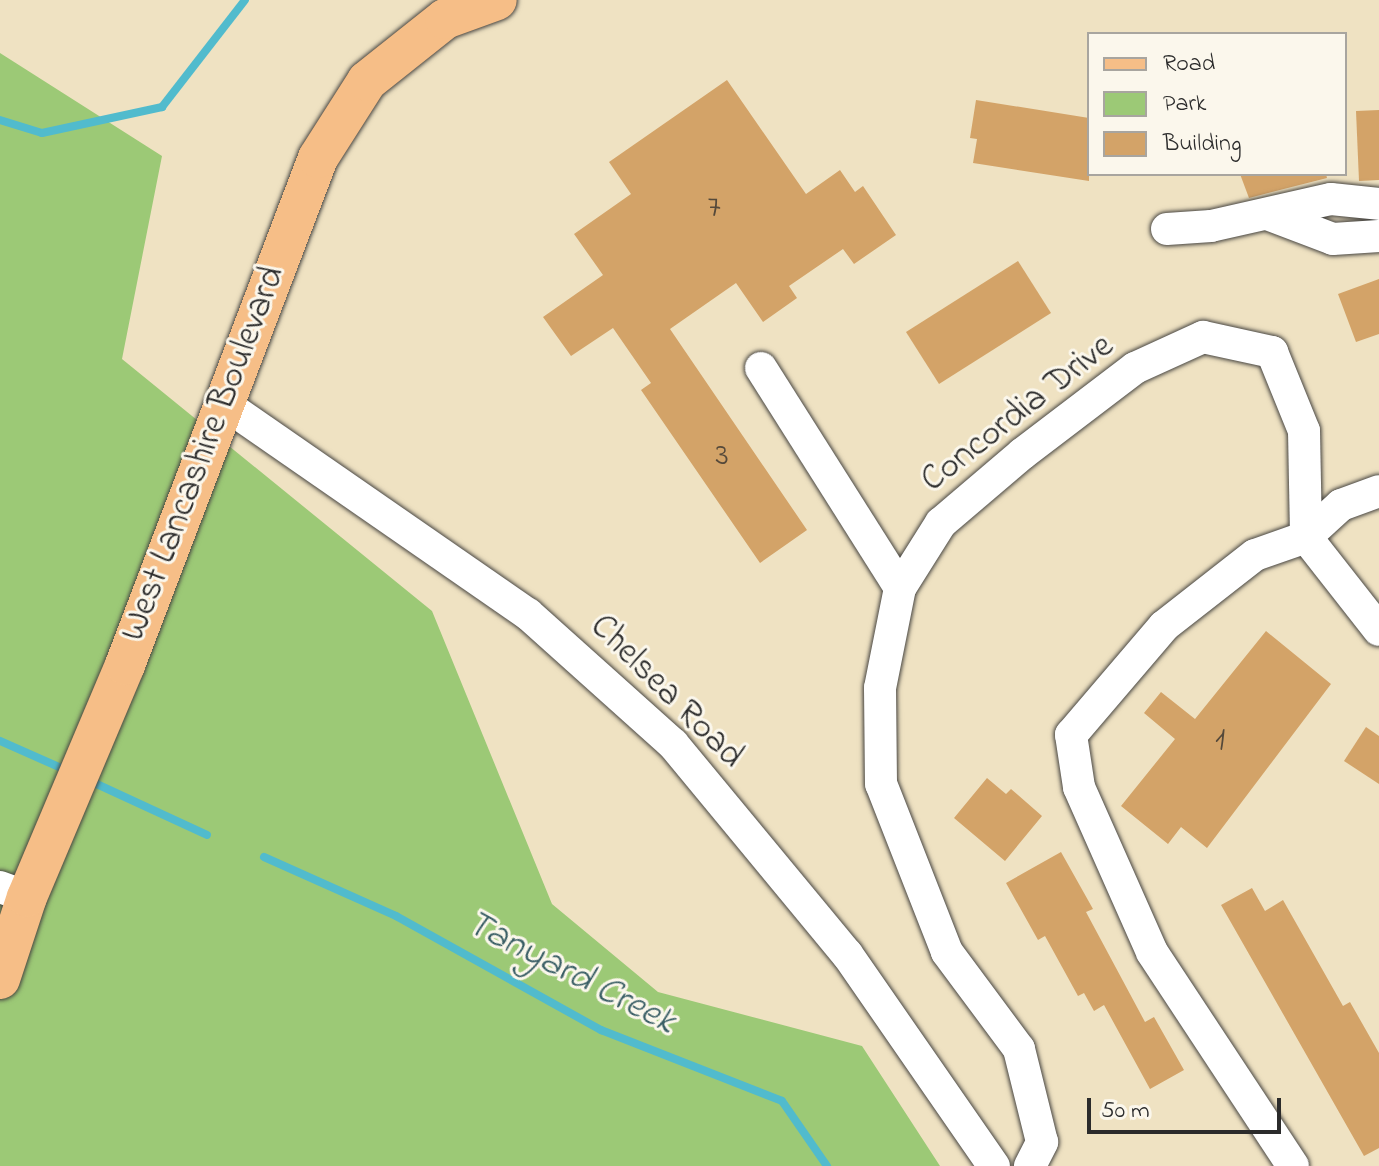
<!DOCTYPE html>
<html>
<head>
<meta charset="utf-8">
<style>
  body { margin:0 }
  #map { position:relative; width:1379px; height:1166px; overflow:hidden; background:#efe2c2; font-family:"Indie Flower",sans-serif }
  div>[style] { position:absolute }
  .green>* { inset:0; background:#9cc976 }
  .stream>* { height:8px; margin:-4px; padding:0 4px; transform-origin:4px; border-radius:4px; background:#51bbcd }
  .building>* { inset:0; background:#d3a368 }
  .roads { filter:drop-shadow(0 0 2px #484642) drop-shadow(0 0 2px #484642) }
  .minor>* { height:32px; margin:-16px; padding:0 16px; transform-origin:16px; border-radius:16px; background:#fff }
  .major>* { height:40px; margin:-20px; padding:0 20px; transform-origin:20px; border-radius:20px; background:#f6be87 }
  span { translate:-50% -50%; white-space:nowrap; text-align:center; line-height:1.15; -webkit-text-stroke:6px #fbf7ec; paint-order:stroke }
  .number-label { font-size:32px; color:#55493a }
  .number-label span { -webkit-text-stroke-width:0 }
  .street-label { font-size:36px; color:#2b2b2b }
  .water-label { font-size:38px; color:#385d64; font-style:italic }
  .legend { position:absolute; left:1087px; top:32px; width:260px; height:144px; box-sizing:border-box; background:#fbf7ec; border:2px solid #a8a59f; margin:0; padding:10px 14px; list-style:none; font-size:24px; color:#2b2b2b }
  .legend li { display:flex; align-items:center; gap:16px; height:40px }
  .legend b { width:40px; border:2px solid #a8a59f }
  .scale { position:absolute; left:1087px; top:1098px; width:194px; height:36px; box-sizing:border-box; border:4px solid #2b2b2b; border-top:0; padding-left:10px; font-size:24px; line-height:28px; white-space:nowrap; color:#2b2b2b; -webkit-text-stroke:6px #fbf7ec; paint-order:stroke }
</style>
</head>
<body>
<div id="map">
  <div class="green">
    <div style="clip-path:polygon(0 53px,162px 156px,122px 359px,432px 611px,552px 904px,658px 992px,862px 1046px,940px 1166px,0 1166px)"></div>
  </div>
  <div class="stream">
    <div style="left:0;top:120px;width:44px;rotate:17.2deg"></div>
    <div style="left:42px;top:133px;width:123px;rotate:-12.2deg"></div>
    <div style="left:162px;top:107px;width:135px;rotate:-52.2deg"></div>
    <div style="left:0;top:741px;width:74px;rotate:23.8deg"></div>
    <div style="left:88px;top:780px;width:131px;rotate:24.8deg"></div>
    <div style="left:264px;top:857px;width:145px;rotate:24.1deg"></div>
    <div style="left:396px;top:916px;width:235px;rotate:29.1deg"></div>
    <div style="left:601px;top:1030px;width:194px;rotate:21.4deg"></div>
    <div style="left:782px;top:1101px;width:79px;rotate:55.3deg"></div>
  </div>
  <div class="building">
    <div style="clip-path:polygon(727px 80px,806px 194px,840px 170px,855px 192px,863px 186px,896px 235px,854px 264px,843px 249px,789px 286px,797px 298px,763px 322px,736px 283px,670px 329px,807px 530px,760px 563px,641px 390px,651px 383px,613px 328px,571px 356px,543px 317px,603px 275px,574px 234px,631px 194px,609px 162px)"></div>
    <div style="clip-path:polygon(976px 100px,1089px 118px,1089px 181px,973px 163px,977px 139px,970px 138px)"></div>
    <div style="clip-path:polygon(1379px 110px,1379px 180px,1359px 181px,1356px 111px)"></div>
    <div style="clip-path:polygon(1240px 174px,1326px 174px,1327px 178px,1249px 198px)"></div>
    <div style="clip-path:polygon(1018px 261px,1051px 313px,939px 384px,906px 332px)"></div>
    <div style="clip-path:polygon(1379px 279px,1379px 334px,1356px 342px,1338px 294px)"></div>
    <div style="clip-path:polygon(1266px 631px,1331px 684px,1207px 848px,1181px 827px,1168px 844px,1121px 806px,1175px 739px,1144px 713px,1161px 692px,1195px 719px)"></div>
    <div style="clip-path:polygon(1366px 727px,1379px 736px,1379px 784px,1344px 761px)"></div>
    <div style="clip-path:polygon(987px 778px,1006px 794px,1011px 789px,1042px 816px,1005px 861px,954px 818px)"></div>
    <div style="clip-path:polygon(1061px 852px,1093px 909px,1086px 912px,1145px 1022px,1154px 1017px,1184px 1070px,1150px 1089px,1104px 1005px,1094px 1011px,1084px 993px,1078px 996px,1045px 936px,1038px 940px,1006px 883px)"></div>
    <div style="clip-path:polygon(1252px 888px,1265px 911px,1283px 900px,1343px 1006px,1350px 1002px,1379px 1053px,1379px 1148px,1364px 1156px,1221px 905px)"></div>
  </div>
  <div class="roads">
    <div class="minor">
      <div style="left:1270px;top:215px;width:67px;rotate:20.9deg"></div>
      <div style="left:1333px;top:239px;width:46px;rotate:-3.7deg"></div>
      <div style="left:1167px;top:229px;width:44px;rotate:-3.9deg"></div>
      <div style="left:1211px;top:226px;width:123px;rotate:-12.7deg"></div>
      <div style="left:1331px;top:199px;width:48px;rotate:5.9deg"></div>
      <div style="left:761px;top:368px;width:260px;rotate:57.7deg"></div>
      <div style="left:223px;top:403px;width:371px;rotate:34.7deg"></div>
      <div style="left:528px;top:614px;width:195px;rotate:41.9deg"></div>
      <div style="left:673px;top:744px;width:273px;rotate:50.4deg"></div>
      <div style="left:847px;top:954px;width:258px;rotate:55.3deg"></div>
      <div style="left:1306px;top:537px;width:118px;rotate:51.9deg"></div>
      <div style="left:0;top:887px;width:29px;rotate:20deg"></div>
      <div style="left:1030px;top:1166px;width:27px;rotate:-63deg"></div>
      <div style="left:1042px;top:1142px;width:96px;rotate:-103.9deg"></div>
      <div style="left:1019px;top:1049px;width:121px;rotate:-126.6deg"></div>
      <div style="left:947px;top:952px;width:180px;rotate:-111.4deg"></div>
      <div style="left:881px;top:784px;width:96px;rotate:-90.6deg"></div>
      <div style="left:880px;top:688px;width:102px;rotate:-78.7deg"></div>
      <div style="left:900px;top:588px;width:77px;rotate:-57.8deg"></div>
      <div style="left:941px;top:523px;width:106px;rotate:-40.4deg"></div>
      <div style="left:1022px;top:454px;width:142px;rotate:-37.3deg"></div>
      <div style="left:1135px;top:368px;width:75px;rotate:-24.5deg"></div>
      <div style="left:1203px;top:337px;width:71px;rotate:12.3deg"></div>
      <div style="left:1272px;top:352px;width:85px;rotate:67.9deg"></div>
      <div style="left:1304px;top:431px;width:106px;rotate:88.9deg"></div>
      <div style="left:1293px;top:1166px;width:256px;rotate:-123.4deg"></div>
      <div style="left:1152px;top:952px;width:180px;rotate:-113.9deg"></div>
      <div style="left:1079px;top:787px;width:53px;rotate:-98.7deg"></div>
      <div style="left:1071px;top:735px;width:143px;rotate:-49.5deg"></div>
      <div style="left:1164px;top:626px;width:115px;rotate:-38deg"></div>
      <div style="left:1255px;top:555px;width:54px;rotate:-19.4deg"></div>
      <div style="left:1306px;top:537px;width:47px;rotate:-42.4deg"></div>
      <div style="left:1341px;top:505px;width:40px;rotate:-20.2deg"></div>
    </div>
    <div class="major">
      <div style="left:0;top:979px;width:86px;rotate:-71.8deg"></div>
      <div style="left:27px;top:897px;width:252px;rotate:-67.1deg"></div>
      <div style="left:125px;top:665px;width:542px;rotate:-69.16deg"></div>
      <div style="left:318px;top:158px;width:91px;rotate:-57.5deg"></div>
      <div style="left:367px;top:81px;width:100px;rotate:-38.5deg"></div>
      <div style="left:445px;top:19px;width:55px;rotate:-20.1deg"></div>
    </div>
  </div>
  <div class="number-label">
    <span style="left:714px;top:209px">7</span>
    <span style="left:722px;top:457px">3</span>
    <span style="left:1220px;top:742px">1</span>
  </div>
  <div class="street-label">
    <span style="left:1018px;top:414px;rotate:-38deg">Concordia Drive</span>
    <span style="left:204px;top:454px;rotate:-69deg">West Lancashire Boulevard</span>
    <span style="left:666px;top:692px;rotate:45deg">Chelsea Road</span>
  </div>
  <div class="water-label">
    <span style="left:570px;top:974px;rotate:27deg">Tanyard Creek</span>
  </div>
  <ul class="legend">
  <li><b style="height:10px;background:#f6be87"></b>Road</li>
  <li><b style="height:22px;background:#9cc976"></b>Park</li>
  <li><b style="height:22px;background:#d3a368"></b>Building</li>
  </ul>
  <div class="scale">50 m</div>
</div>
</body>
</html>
